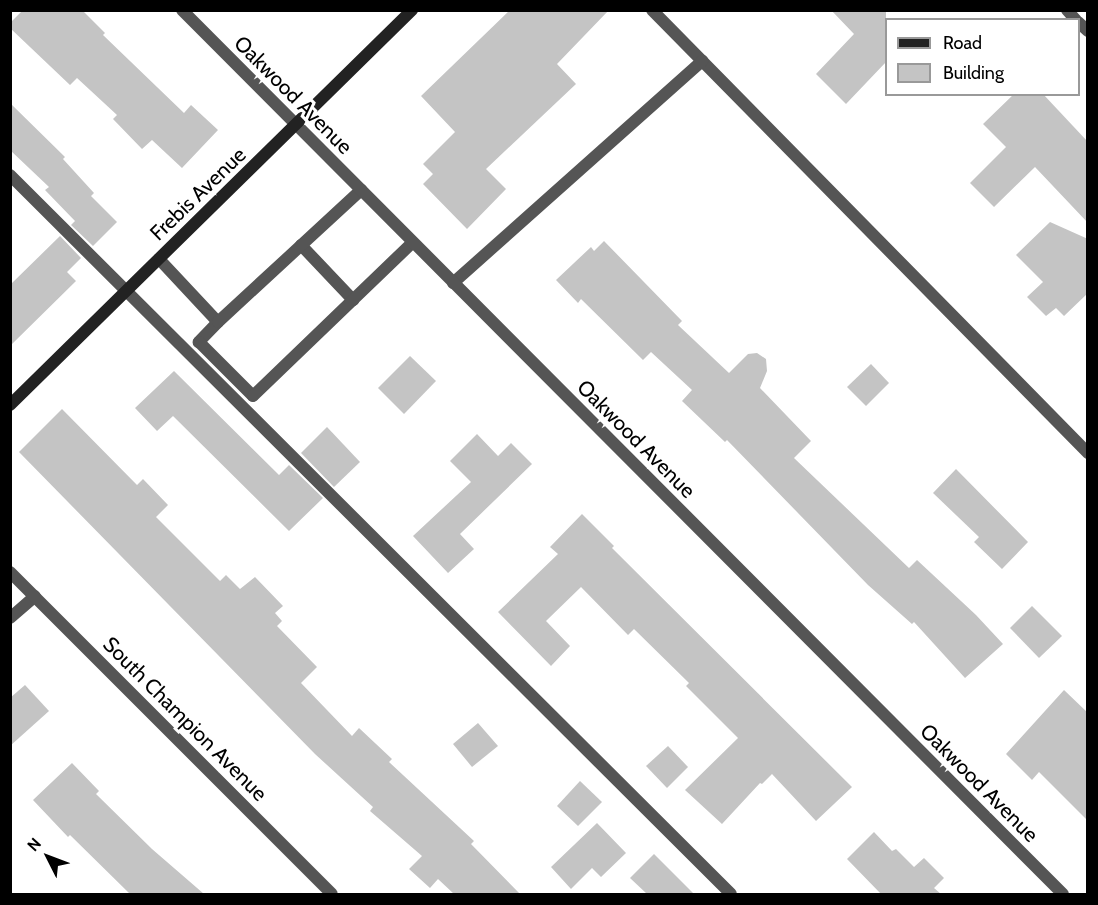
<!DOCTYPE html>
<html>
<head>
<meta charset="utf-8">
<style>
  body { margin:0 }
  #map { position:relative; width:1098px; height:905px; overflow:hidden; background:#fff; font-family:Cabin,sans-serif }
  div>[style] { position:absolute }
  .building>* { inset:0; background:#c4c4c4 }
  .service>* { height:12px; margin:-6px; padding:0 6px; transform-origin:6px; border-radius:6px; background:#555 }
  .minor>* { height:12px; margin:-6px; padding:0 6px; transform-origin:6px; border-radius:6px; background:#555 }
  .secondary>* { height:12px; margin:-6px; padding:0 6px; transform-origin:6px; border-radius:6px; background:#222 }
  span { translate:-50% -50%; white-space:nowrap; text-align:center; line-height:1.15; -webkit-text-stroke:6px #fff; paint-order:stroke }
  .street-label { font-size:21px; color:#000 }
  .frame { position:absolute; inset:0; border:12px solid #000; pointer-events:none }
  .legend { position:absolute; left:885px; top:18px; width:195px; height:78px; box-sizing:border-box; background:#fff; border:2px solid #999; margin:0; padding:8px 10px; list-style:none; font-size:18px; color:#000 }
  .legend li { display:flex; align-items:center; gap:12px; height:30px }
  .legend b { width:30px; border:2px solid #999 }
  .north { position:absolute; left:18px; top:827px; width:60px; height:60px; -webkit-text-stroke:4px #fff; paint-order:stroke; rotate:312deg; font-size:16px; font-weight:700; line-height:24px; text-align:center; color:#000 }
  .north::after { content:''; display:block; margin:auto; width:21px; height:27px; background:#000; clip-path:polygon(50% 0,100% 100%,50% 72%,0 100%) }
</style>
</head>
<body>
<div id="map">
  <div class="building">
    <div style="clip-path:polygon(23px 10px,82px 10px,105px 33px,103px 35px,184px 113px,191px 105px,218px 130px,182px 168px,152px 140px,142px 149px,113px 119px,117px 115px,77px 78px,70px 85px,10px 28px,10px 23px)"></div>
    <div style="clip-path:polygon(510px 10px,609px 10px,557px 64px,576px 84px,486px 169px,506px 189px,467px 229px,423px 184px,433px 174px,423px 164px,455px 132px,421px 96px)"></div>
    <div style="clip-path:polygon(831px 10px,886px 10px,886px 62px,846px 104px,816px 74px,854px 34px)"></div>
    <div style="clip-path:polygon(1014px 94px,1043px 94px,1088px 142px,1088px 223px,1035px 167px,994px 207px,970px 183px,1006px 147px,983px 124px)"></div>
    <div style="clip-path:polygon(10px 103px,65px 157px,63px 159px,94px 193px,91px 196px,117px 222px,93px 246px,71px 225px,75px 221px,45px 190px,49px 187px,10px 150px)"></div>
    <div style="clip-path:polygon(1050px 222px,1088px 239px,1088px 293px,1064px 316px,1056px 308px,1046px 316px,1027px 297px,1043px 282px,1016px 255px)"></div>
    <div style="clip-path:polygon(60px 236px,81px 258px,67px 272px,76px 281px,10px 346px,10px 285px)"></div>
    <div style="clip-path:polygon(604px 241px,682px 321px,678px 325px,729px 373px,748px 354px,757px 353px,766px 359px,767px 371px,760px 388px,811px 441px,794px 458px,909px 568px,917px 560px,976px 615px,1003px 644px,965px 678px,914px 622px,912px 624px,868px 585px,727px 440px,725px 442px,682px 401px,692px 390px,651px 352px,643px 360px,581px 299px,578px 303px,556px 280px,591px 247px,594px 251px)"></div>
    <div style="clip-path:polygon(410px 356px,436px 381px,404px 414px,378px 388px)"></div>
    <div style="clip-path:polygon(871px 364px,889px 383px,866px 406px,847px 387px)"></div>
    <div style="clip-path:polygon(174px 371px,279px 475px,289px 465px,323px 498px,289px 531px,173px 416px,157px 431px,135px 408px)"></div>
    <div style="clip-path:polygon(62px 409px,137px 485px,143px 479px,168px 505px,156px 517px,220px 581px,226px 575px,240px 589px,255px 577px,283px 606px,275px 613px,282px 621px,277px 626px,317px 667px,301px 683px,352px 736px,359px 728px,392px 759px,389px 762px,474px 841px,471px 844px,520px 894px,454px 894px,438px 879px,430px 888px,409px 869px,422px 856px,370px 811px,373px 807px,315px 754px,19px 452px)"></div>
    <div style="clip-path:polygon(327px 427px,360px 462px,334px 487px,301px 453px)"></div>
    <div style="clip-path:polygon(477px 434px,498px 456px,511px 443px,532px 464px,460px 534px,474px 549px,448px 573px,413px 536px,471px 482px,450px 461px)"></div>
    <div style="clip-path:polygon(956px 469px,1028px 542px,1002px 569px,974px 542px,979px 537px,933px 493px)"></div>
    <div style="clip-path:polygon(582px 514px,614px 546px,612px 548px,852px 787px,816px 821px,772px 774px,762px 784px,760px 783px,722px 824px,685px 790px,738px 738px,686px 686px,689px 683px,634px 629px,628px 635px,581px 587px,546px 621px,570px 646px,551px 666px,498px 612px,558px 554px,550px 547px)"></div>
    <div style="clip-path:polygon(1032px 606px,1062px 636px,1039px 658px,1010px 628px)"></div>
    <div style="clip-path:polygon(25px 685px,49px 711px,10px 746px,10px 698px)"></div>
    <div style="clip-path:polygon(1064px 690px,1088px 713px,1088px 821px,1039px 772px,1032px 780px,1006px 754px)"></div>
    <div style="clip-path:polygon(478px 723px,498px 746px,472px 767px,453px 744px)"></div>
    <div style="clip-path:polygon(668px 746px,688px 767px,667px 788px,646px 766px)"></div>
    <div style="clip-path:polygon(72px 763px,99px 791px,96px 794px,152px 849px,204px 894px,130px 894px,70px 835px,68px 837px,33px 800px)"></div>
    <div style="clip-path:polygon(580px 781px,602px 802px,578px 826px,557px 806px)"></div>
    <div style="clip-path:polygon(597px 823px,626px 853px,601px 877px,592px 868px,571px 889px,551px 867px)"></div>
    <div style="clip-path:polygon(874px 832px,892px 851px,896px 849px,914px 867px,924px 858px,944px 878px,934px 888px,941px 894px,881px 894px,847px 859px)"></div>
    <div style="clip-path:polygon(654px 854px,694px 894px,647px 894px,630px 878px)"></div>
  </div>
  <div class="service">
    <div style="left:652px;top:10px;width:622px;rotate:45.46deg"></div>
    <div style="left:10px;top:175px;width:1018px;rotate:44.92deg"></div>
    <div style="left:301px;top:245px;width:76px;rotate:46.6deg"></div>
    <div style="left:159px;top:259px;width:86px;rotate:46.9deg"></div>
    <div style="left:218px;top:322px;width:28px;rotate:134deg"></div>
    <div style="left:199px;top:342px;width:76px;rotate:45deg"></div>
    <div style="left:253px;top:396px;width:221px;rotate:-43.9deg"></div>
    <div style="left:453px;top:283px;width:334px;rotate:-41.7deg"></div>
    <div style="left:218px;top:322px;width:195px;rotate:-42.7deg"></div>
    <div style="left:10px;top:618px;width:33px;rotate:-41deg"></div>
  </div>
  <div class="minor">
    <div style="left:182px;top:10px;width:1248px;rotate:45.1deg"></div>
    <div style="left:1067px;top:10px;width:13px;rotate:48deg"></div>
    <div style="left:1078px;top:22px;width:13px;rotate:42deg"></div>
    <div style="left:10px;top:572px;width:455px;rotate:45deg"></div>
  </div>
  <div class="secondary">
    <div style="left:10px;top:405px;width:564px;rotate:-44.5deg"></div>
  </div>
  <div class="street-label">
    <span style="left:293px;top:95px;rotate:45deg">Oakwood Avenue</span>
    <span style="left:198px;top:194px;rotate:-44deg">Frebis Avenue</span>
    <span style="left:636px;top:439px;rotate:45deg">Oakwood Avenue</span>
    <span style="left:185px;top:719px;rotate:45deg">South Champion Avenue</span>
    <span style="left:979px;top:783px;rotate:45deg">Oakwood Avenue</span>
  </div>
  <div class="frame"></div>
  <ul class="legend">
  <li><b style="height:8px;background:#222"></b>Road</li>
  <li><b style="height:16px;background:#c4c4c4"></b>Building</li>
  </ul>
  <div class="north">N</div>
</div>
</body>
</html>
